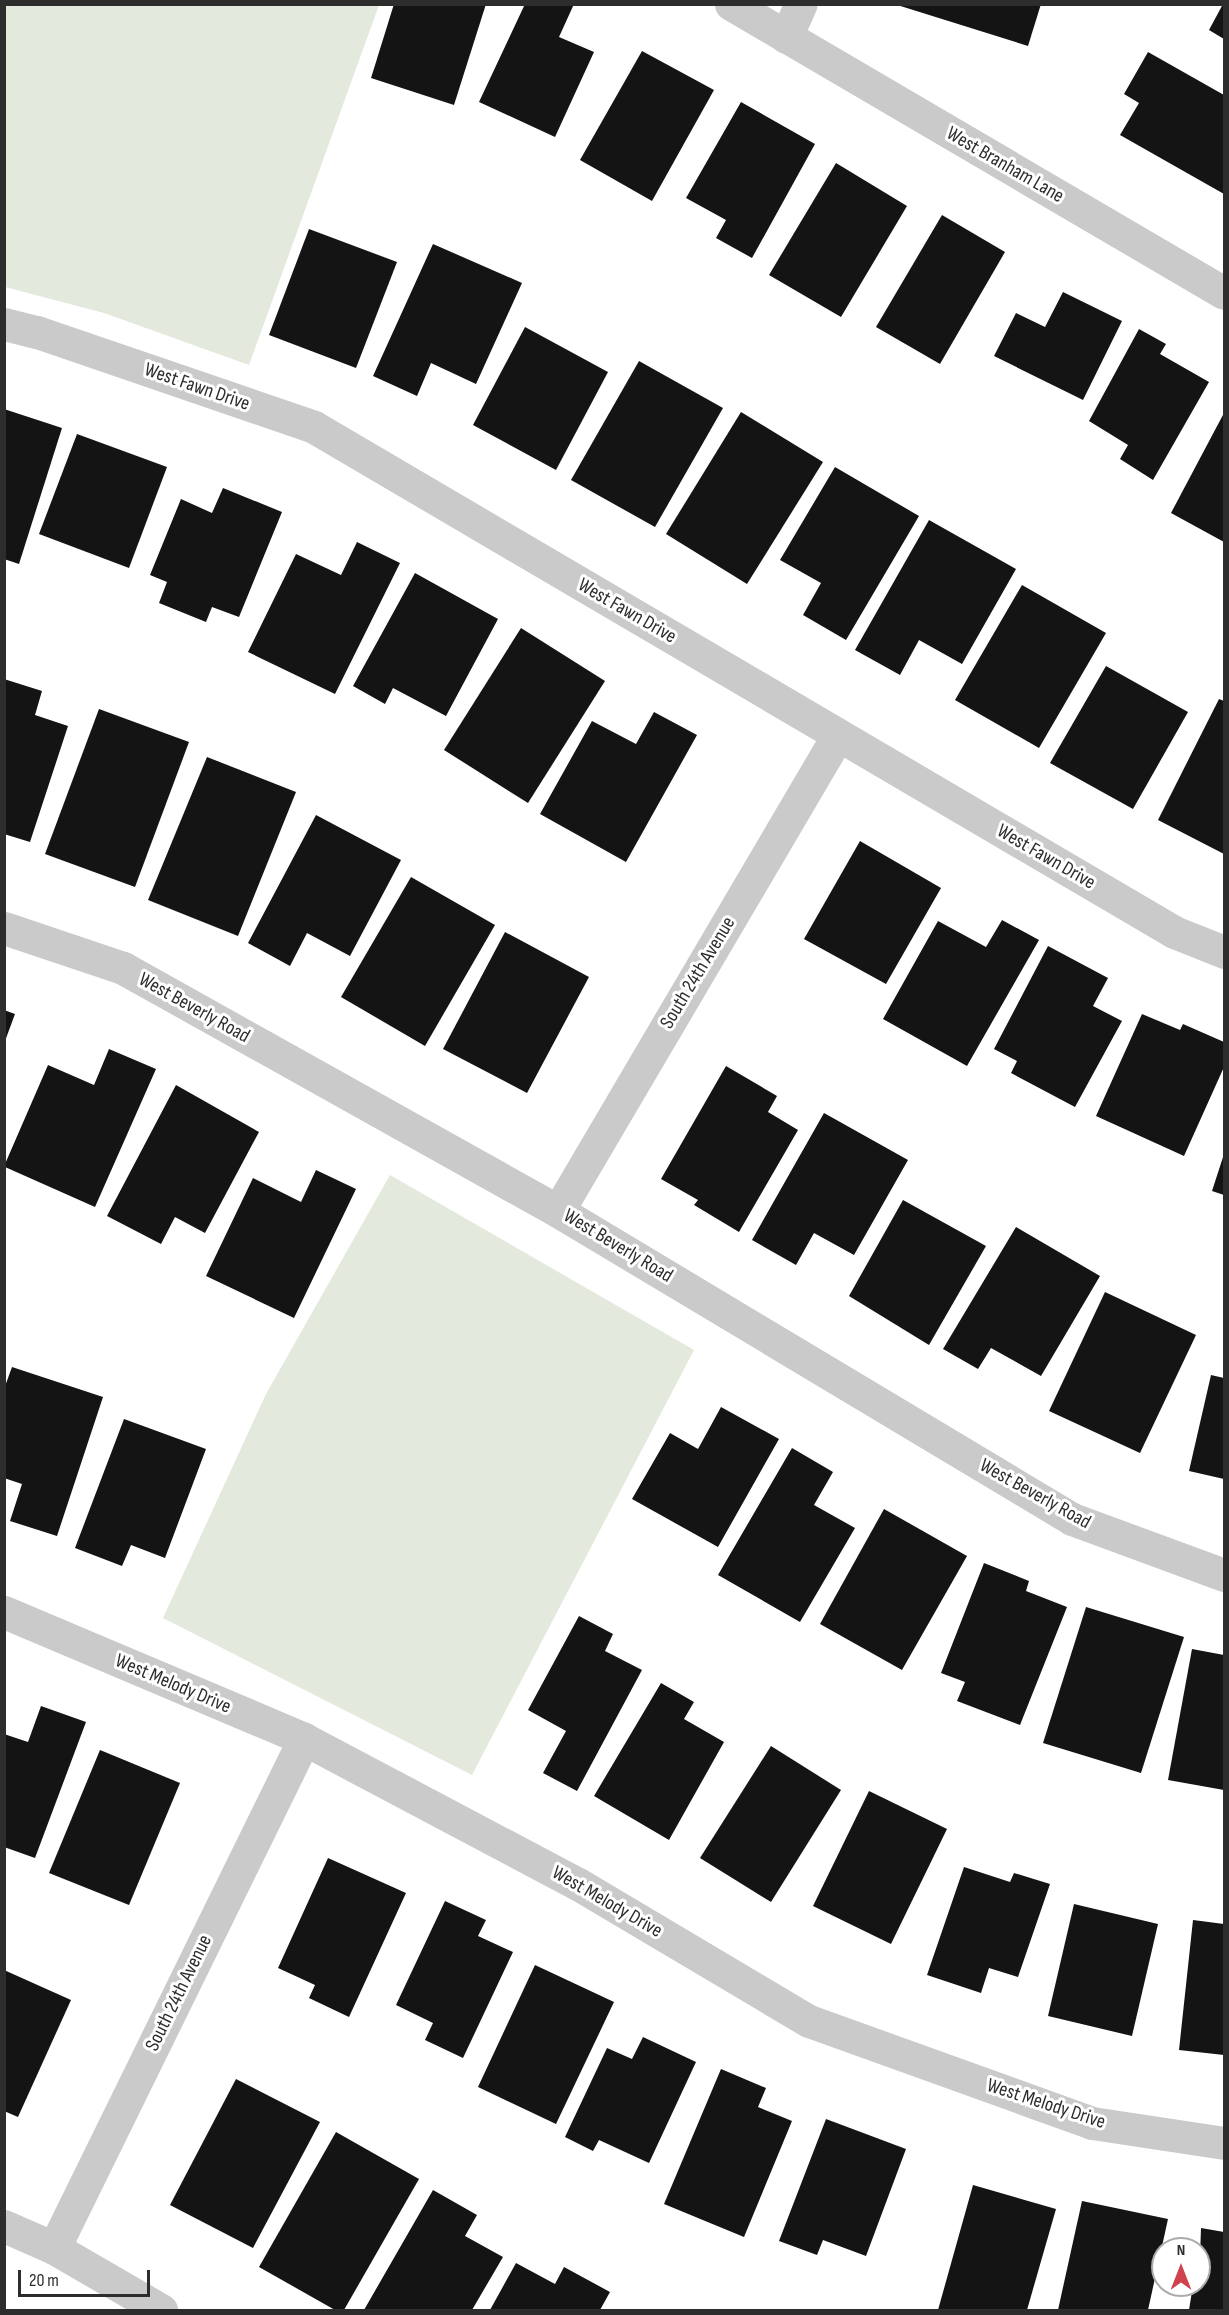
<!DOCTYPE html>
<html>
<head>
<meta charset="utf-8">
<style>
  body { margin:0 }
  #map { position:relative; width:1229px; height:2315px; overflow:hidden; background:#fff; font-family:"Sofia Sans Condensed",sans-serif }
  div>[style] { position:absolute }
  .green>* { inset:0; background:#e3e9dc }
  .building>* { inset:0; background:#141414 }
  .minor>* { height:33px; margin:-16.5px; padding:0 16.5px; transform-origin:16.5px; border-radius:16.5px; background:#cacaca }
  span { translate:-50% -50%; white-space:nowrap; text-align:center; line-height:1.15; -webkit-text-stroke:6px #fff; paint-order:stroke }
  .street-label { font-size:20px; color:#2d2d2d }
  .frame { position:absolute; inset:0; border:6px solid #2d2d2d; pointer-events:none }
  .north { position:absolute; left:1151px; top:2237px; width:60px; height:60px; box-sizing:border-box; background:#fff; border:2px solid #ababab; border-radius:50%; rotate:0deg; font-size:16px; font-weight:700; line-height:24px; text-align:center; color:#2d2d2d }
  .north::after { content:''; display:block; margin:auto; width:21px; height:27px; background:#d0434e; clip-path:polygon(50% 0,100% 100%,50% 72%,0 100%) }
  .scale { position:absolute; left:18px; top:2270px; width:132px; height:27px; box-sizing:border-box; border:3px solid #2d2d2d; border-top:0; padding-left:8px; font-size:18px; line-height:21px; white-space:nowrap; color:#2d2d2d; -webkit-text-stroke:4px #fff; paint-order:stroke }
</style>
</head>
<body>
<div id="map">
  <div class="green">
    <div style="clip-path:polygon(4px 5px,379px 5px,249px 365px,104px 313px,5px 287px)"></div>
    <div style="clip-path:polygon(390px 1175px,694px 1350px,472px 1775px,163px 1618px,266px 1394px)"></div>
  </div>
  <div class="building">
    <div style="clip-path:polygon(394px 4px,486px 4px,454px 105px,371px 78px)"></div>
    <div style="clip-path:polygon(525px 4px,574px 4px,559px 37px,594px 52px,555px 137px,479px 102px)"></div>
    <div style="clip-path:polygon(894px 4px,1041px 4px,1028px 46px)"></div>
    <div style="clip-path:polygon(1223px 4px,1224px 4px,1224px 39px,1209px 30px)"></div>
    <div style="clip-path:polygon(642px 51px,714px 90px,652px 201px,580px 160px)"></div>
    <div style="clip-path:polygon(1148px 52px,1224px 95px,1224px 194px,1120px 135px,1139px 103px,1124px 94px)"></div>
    <div style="clip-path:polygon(741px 102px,815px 144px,752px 258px,716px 238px,726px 220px,686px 198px)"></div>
    <div style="clip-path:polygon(836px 163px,907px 206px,841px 317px,769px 275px)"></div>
    <div style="clip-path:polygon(942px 215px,1005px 252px,940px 364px,876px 327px)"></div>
    <div style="clip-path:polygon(309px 229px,397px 262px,356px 368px,269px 335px)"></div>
    <div style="clip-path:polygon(433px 244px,522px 283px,476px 384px,431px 363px,417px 396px,373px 376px)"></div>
    <div style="clip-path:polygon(1063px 292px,1122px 321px,1083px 400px,994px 356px,1016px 313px,1045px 327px)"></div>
    <div style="clip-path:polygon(525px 327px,608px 372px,556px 470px,473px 425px)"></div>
    <div style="clip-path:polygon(1139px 329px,1166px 344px,1160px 354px,1209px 382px,1153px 480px,1120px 459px,1128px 445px,1089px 421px)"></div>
    <div style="clip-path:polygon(639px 361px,723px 408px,655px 527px,571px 480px)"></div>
    <div style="clip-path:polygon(4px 409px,62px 428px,19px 564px,4px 559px)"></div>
    <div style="clip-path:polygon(741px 412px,823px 462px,747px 584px,666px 534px)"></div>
    <div style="clip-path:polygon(1224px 413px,1224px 542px,1171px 513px)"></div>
    <div style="clip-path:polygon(77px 434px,167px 467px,129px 568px,39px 534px)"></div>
    <div style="clip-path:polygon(835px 467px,919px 516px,846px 640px,803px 615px,821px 583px,780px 560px)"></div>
    <div style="clip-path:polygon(223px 488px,282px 512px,239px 617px,212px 607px,206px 622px,159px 603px,167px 582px,150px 575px,181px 499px,212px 513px)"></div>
    <div style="clip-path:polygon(929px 520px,1016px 569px,962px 664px,919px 640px,900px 675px,855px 650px)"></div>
    <div style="clip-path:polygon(357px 542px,400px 563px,335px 694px,248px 652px,296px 554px,341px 575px)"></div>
    <div style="clip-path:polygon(415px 573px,498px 619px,446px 716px,393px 688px,385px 704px,353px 686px)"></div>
    <div style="clip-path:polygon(1022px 585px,1106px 633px,1039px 748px,955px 700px)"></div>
    <div style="clip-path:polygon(521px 628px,605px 681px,528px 803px,444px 750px)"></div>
    <div style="clip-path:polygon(1106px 666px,1188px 712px,1133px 809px,1050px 763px)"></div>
    <div style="clip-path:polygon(4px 679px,42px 691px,35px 715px,68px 726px,30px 842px,4px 834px)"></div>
    <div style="clip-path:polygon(1219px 699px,1224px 701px,1224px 854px,1158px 820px)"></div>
    <div style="clip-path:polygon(99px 709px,189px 742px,135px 887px,45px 854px)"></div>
    <div style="clip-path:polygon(654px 712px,697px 735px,626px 862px,540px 814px,592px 721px,636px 744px)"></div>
    <div style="clip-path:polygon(207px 757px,296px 792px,238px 936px,148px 900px)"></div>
    <div style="clip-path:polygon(316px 815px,401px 860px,350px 956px,307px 933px,290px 966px,248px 943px)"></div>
    <div style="clip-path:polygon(860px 841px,941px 888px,886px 984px,804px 939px)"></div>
    <div style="clip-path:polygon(411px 877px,495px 925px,425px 1046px,341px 997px)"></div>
    <div style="clip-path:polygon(1002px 920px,1039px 940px,967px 1066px,883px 1019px,938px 921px,986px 947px)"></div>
    <div style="clip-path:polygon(505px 932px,589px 977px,527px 1093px,443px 1049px)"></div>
    <div style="clip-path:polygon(1048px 946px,1108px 978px,1093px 1006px,1122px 1021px,1075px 1107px,1011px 1073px,1017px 1061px,994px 1049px)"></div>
    <div style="clip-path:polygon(4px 1010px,15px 1014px,5px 1041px,4px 1041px)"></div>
    <div style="clip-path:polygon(1142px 1014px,1180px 1030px,1183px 1024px,1224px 1042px,1224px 1067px,1184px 1156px,1096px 1116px)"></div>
    <div style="clip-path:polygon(109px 1049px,156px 1069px,95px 1207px,5px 1167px,5px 1164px,48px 1065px,94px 1085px)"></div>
    <div style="clip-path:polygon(726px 1066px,777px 1096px,768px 1112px,798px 1130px,739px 1232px,694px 1205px,698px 1200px,661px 1179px)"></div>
    <div style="clip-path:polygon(176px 1085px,259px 1132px,205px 1233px,175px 1217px,161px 1244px,107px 1216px)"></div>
    <div style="clip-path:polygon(824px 1113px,908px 1160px,854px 1255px,814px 1233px,796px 1265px,752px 1240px)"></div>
    <div style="clip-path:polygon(1224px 1154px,1224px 1195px,1212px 1191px)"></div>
    <div style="clip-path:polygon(316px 1170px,356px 1189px,294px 1318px,206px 1276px,253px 1178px,301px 1202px)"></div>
    <div style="clip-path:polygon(903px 1200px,986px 1246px,929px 1345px,849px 1296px)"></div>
    <div style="clip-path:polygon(1016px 1227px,1100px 1276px,1041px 1376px,991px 1348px,978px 1369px,943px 1349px)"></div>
    <div style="clip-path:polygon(1105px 1292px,1196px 1335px,1140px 1453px,1049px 1411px)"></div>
    <div style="clip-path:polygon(12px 1367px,103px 1397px,57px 1536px,10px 1521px,22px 1484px,4px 1478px,4px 1389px)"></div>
    <div style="clip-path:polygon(1211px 1375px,1224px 1378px,1224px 1479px,1189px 1471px)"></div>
    <div style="clip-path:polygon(721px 1407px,779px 1439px,718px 1547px,632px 1499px,670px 1433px,698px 1449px)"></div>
    <div style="clip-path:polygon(124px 1419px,206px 1449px,165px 1558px,131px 1545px,122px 1566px,75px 1548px)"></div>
    <div style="clip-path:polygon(792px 1448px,833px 1472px,814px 1505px,855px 1528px,800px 1622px,718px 1575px)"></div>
    <div style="clip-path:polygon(884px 1509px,967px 1556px,902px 1670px,820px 1624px)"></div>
    <div style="clip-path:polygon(984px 1563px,1029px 1581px,1026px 1591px,1067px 1607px,1020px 1725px,957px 1701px,965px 1682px,941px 1673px)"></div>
    <div style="clip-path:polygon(1086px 1607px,1184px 1637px,1141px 1773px,1043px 1743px)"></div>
    <div style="clip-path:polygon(579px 1616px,613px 1634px,605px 1651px,642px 1670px,577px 1791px,543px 1773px,566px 1731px,528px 1710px)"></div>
    <div style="clip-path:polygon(1192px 1649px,1224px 1655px,1224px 1790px,1168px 1780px)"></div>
    <div style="clip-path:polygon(661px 1683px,694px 1702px,684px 1719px,724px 1742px,669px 1840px,594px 1796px)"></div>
    <div style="clip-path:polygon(41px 1706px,86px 1722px,35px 1858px,4px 1847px,4px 1734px,28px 1742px)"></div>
    <div style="clip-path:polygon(771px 1746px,841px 1790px,771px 1902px,700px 1858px)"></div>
    <div style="clip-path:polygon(100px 1750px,180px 1783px,129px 1905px,49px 1873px)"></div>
    <div style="clip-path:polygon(869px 1791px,947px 1829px,891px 1944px,813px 1906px)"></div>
    <div style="clip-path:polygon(328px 1858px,406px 1893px,349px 2017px,309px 1998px,315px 1985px,278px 1968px)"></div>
    <div style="clip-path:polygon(964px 1867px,1010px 1882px,1014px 1873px,1050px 1884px,1018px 1977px,989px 1968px,981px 1993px,927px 1975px)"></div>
    <div style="clip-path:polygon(445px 1901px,486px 1920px,478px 1936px,513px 1952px,463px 2058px,425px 2040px,433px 2023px,396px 2005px)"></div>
    <div style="clip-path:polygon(1074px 1904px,1158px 1924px,1132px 2036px,1048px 2016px)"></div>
    <div style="clip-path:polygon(1193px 1920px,1224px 1924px,1224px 2055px,1179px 2050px)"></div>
    <div style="clip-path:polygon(535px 1965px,614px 2002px,556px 2124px,478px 2087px)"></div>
    <div style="clip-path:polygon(4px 1970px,71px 2000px,18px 2117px,4px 2111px)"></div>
    <div style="clip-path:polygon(643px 2037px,696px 2062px,649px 2163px,599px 2140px,593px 2151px,565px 2137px,607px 2048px,632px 2059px)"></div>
    <div style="clip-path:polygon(721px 2069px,766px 2088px,758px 2107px,792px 2121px,744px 2237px,664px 2204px)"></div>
    <div style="clip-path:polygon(236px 2079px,320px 2122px,253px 2248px,170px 2205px)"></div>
    <div style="clip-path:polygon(826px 2119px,906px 2149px,866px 2256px,823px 2240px,817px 2255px,779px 2241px)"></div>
    <div style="clip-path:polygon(336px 2132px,419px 2179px,344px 2310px,335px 2310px,259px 2267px)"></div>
    <div style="clip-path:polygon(973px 2185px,1056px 2209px,1027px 2310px,938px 2310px)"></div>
    <div style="clip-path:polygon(433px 2190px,477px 2215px,465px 2236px,503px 2257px,472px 2310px,364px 2310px)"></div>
    <div style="clip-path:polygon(1082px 2201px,1168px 2219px,1148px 2310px,1058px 2310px)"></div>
    <div style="clip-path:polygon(1201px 2228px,1224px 2232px,1224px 2310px,1189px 2310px,1193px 2285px,1199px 2285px)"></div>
    <div style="clip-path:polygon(516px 2263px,555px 2284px,564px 2267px,610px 2292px,600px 2310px,490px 2310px)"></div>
  </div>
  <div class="minor">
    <div style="left:731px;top:4px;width:571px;rotate:30.38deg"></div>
    <div style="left:786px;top:37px;width:36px;rotate:-66deg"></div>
    <div style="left:4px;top:324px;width:34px;rotate:14deg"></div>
    <div style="left:37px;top:332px;width:293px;rotate:18.9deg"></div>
    <div style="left:314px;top:427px;width:997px;rotate:30.42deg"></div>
    <div style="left:1174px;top:932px;width:54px;rotate:21.8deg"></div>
    <div style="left:4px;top:928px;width:126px;rotate:18.6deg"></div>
    <div style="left:123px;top:968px;width:498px;rotate:29.2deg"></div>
    <div style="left:558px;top:1211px;width:599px;rotate:30.93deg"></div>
    <div style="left:1072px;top:1519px;width:162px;rotate:20.2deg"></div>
    <div style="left:558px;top:1211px;width:552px;rotate:-59.53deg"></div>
    <div style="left:4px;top:1612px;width:326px;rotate:22.9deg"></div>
    <div style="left:304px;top:1739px;width:310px;rotate:27.9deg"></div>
    <div style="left:578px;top:1884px;width:269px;rotate:30.7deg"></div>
    <div style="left:809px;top:2021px;width:301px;rotate:19.8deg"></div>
    <div style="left:1092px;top:2123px;width:134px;rotate:8.6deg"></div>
    <div style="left:4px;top:2226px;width:55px;rotate:23.7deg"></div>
    <div style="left:54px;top:2248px;width:124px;rotate:30.1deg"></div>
    <div style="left:54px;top:2248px;width:567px;rotate:-63.84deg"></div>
  </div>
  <div class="street-label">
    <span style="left:1005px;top:165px;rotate:30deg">West Branham Lane</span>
    <span style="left:197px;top:387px;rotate:19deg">West Fawn Drive</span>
    <span style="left:627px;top:611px;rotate:30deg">West Fawn Drive</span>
    <span style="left:1046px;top:857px;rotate:30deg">West Fawn Drive</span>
    <span style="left:698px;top:973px;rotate:-59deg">South 24th Avenue</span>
    <span style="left:194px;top:1008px;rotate:29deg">West Beverly Road</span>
    <span style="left:618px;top:1246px;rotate:31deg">West Beverly Road</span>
    <span style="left:1035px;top:1494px;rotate:29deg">West Beverly Road</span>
    <span style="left:173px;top:1684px;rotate:23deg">West Melody Drive</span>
    <span style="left:607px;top:1902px;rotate:30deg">West Melody Drive</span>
    <span style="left:179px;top:1993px;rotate:-64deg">South 24th Avenue</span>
    <span style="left:1046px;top:2104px;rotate:18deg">West Melody Drive</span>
  </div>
  <div class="frame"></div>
  <div class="north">N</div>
  <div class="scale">20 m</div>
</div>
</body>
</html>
